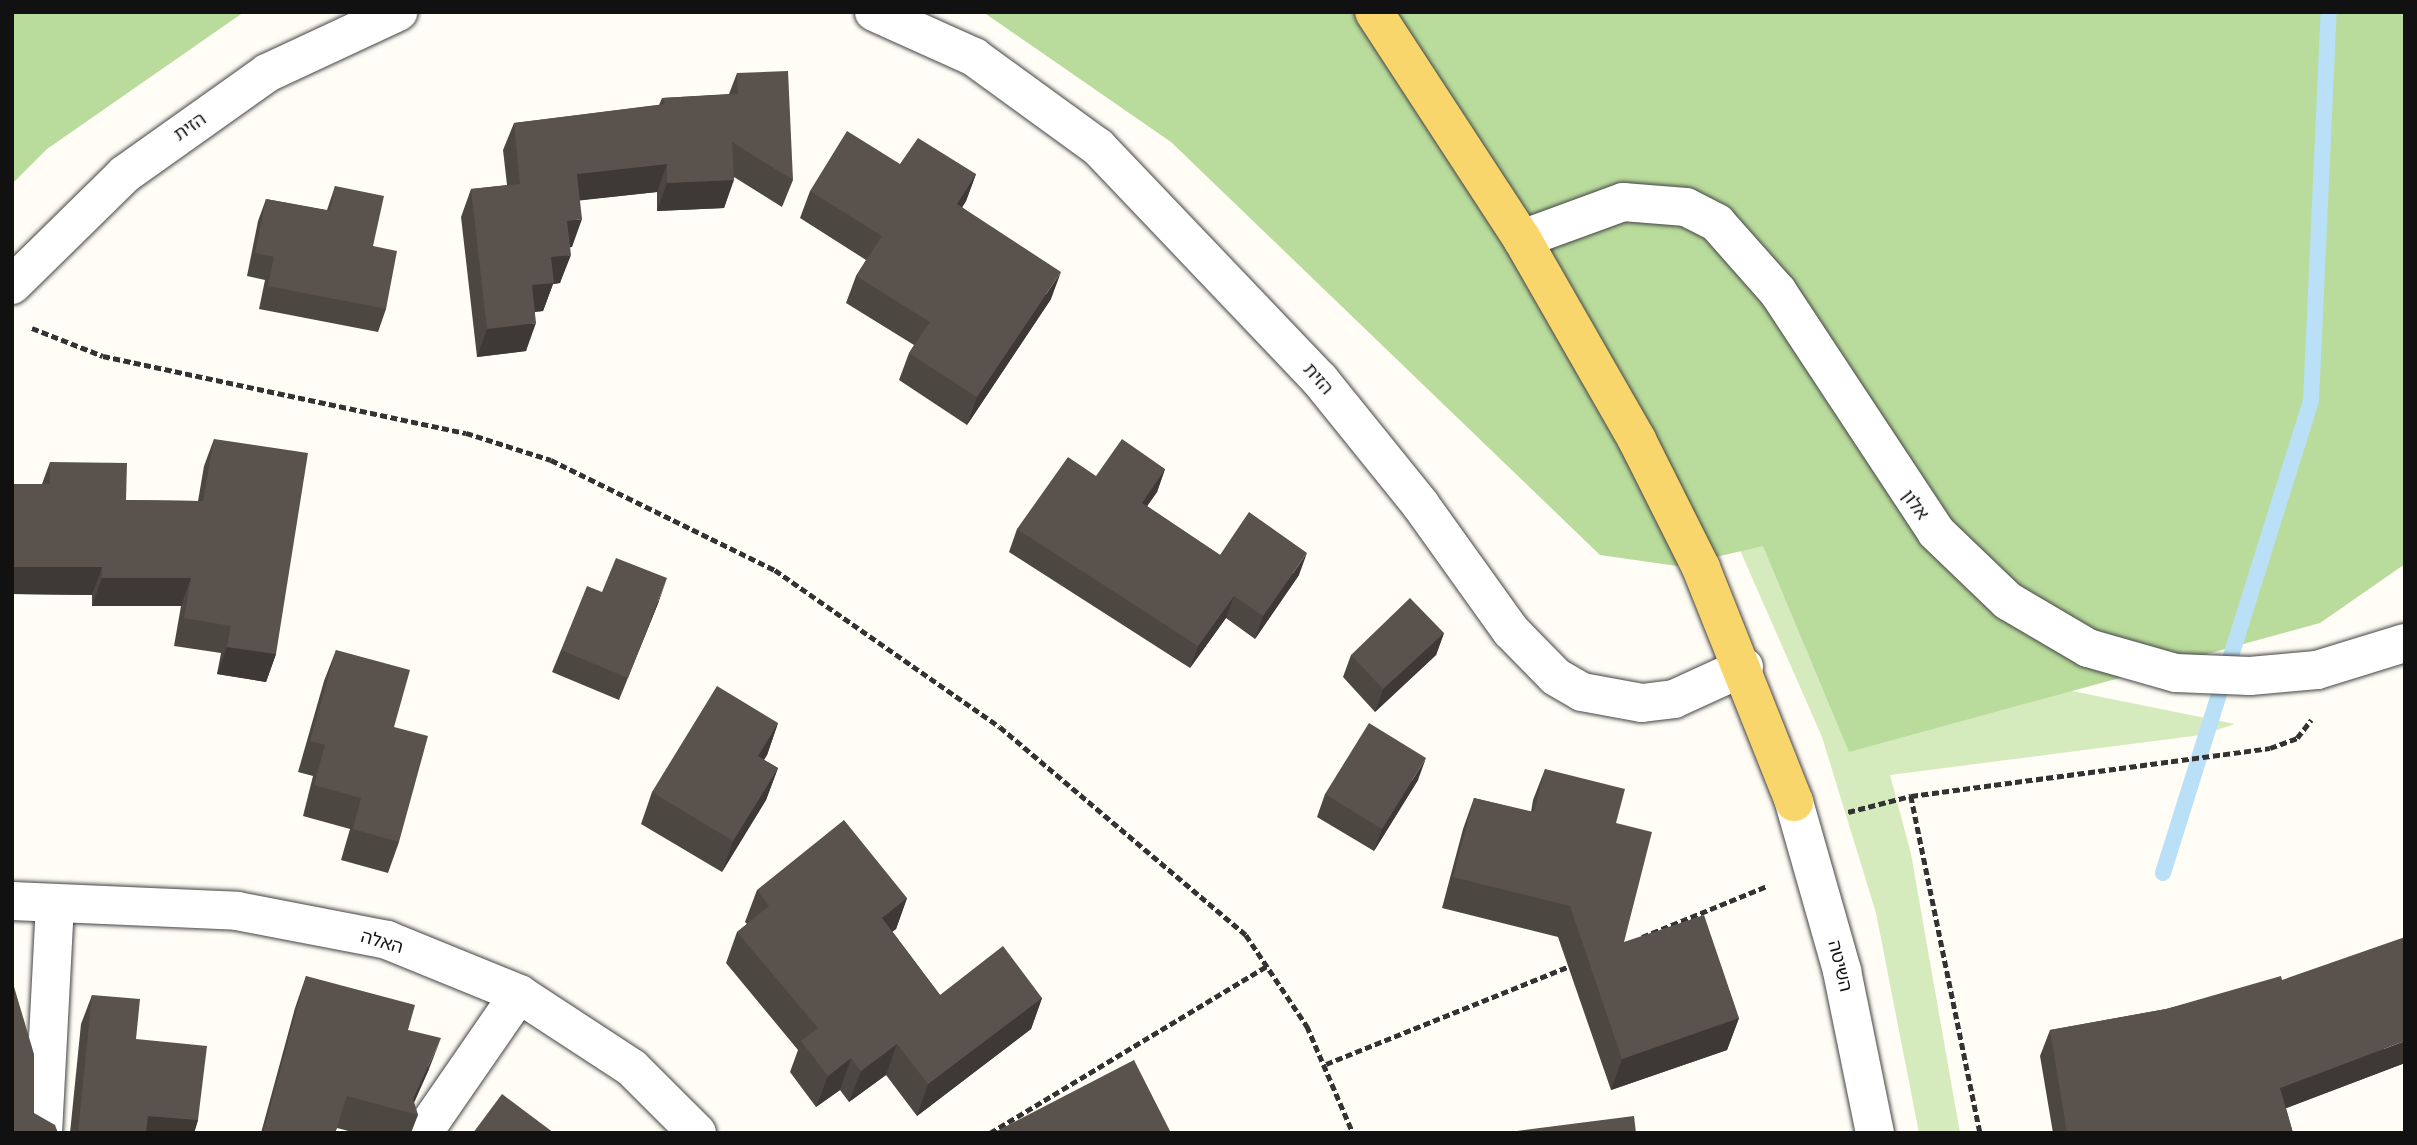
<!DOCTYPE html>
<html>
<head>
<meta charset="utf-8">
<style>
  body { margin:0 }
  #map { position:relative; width:2417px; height:1145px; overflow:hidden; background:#fffdf5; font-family:Lora,"Noto Sans Hebrew",serif }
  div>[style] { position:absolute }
  .green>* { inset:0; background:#d5ebbd }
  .forest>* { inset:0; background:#b9dc9c }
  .stream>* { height:16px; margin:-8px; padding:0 8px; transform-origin:8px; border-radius:8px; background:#b9e0f7 }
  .path>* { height:4.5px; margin-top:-2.25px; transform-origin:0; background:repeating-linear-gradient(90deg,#333 0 7px,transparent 0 10.5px) }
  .roads { filter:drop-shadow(0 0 2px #444) drop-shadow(0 0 2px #444) }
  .minor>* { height:38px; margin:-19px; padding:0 19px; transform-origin:19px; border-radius:19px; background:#fff }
  .major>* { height:38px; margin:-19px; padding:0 19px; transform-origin:19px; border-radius:19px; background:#f9d66b }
  .wall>* { inset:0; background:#4d4742 }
  .shaded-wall>* { inset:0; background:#3f3936 }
  .building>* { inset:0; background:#5a524d }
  span { translate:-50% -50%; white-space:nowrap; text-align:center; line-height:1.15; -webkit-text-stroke:7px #fff; paint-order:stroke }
  .street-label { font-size:18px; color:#111 }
  .frame { position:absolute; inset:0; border:14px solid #111; pointer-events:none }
</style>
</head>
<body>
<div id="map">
  <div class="green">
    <div style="clip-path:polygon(1714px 491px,2062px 689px,2235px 724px,2201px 735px,1890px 775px,1911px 854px,1960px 1133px,1919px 1133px,1876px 913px,1822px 737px)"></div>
  </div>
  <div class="forest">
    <div style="clip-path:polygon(12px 12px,244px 12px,47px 149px,12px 184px)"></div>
    <div style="clip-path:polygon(983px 12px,2405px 12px,2405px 564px,2320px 623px,1849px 752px,1763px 546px,1677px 566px,1600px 555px,1171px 142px)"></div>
  </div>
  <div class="stream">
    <div style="left:2163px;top:873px;width:495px;rotate:-72.6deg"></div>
    <div style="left:2311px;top:401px;width:389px;rotate:-87.4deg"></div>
  </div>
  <div class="path">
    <div style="left:32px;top:328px;width:76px;rotate:21.5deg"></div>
    <div style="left:103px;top:356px;width:371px;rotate:12deg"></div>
    <div style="left:466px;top:433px;width:89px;rotate:17.6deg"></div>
    <div style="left:551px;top:460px;width:250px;rotate:26.2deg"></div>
    <div style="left:775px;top:570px;width:274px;rotate:34.9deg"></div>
    <div style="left:1000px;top:727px;width:322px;rotate:40.2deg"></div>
    <div style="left:1246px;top:935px;width:110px;rotate:56.2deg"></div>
    <div style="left:1307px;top:1026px;width:116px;rotate:66.7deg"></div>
    <div style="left:1911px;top:796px;width:362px;rotate:-7.6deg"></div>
    <div style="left:2270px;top:748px;width:29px;rotate:-20deg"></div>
    <div style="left:2297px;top:738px;width:23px;rotate:-52deg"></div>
    <div style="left:1848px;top:812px;width:65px;rotate:-14.3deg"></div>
    <div style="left:1911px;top:796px;width:344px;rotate:78.4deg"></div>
    <div style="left:1642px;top:937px;width:135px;rotate:-22.2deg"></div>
    <div style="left:1326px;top:1064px;width:265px;rotate:-21.9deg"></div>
    <div style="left:990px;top:1133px;width:323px;rotate:-31.1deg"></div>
  </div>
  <div class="roads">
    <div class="minor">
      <div style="left:874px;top:12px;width:110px;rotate:24.2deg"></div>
      <div style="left:974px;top:57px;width:153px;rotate:36deg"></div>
      <div style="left:1098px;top:147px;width:322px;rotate:46.4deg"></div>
      <div style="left:1320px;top:380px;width:159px;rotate:51.1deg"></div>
      <div style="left:1420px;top:504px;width:156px;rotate:54.4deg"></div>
      <div style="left:1511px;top:631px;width:64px;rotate:45.6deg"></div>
      <div style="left:1556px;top:677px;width:30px;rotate:30deg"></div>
      <div style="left:1582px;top:692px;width:61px;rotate:10.4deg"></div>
      <div style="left:1642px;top:703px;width:32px;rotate:-7deg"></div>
      <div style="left:1674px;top:699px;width:77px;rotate:-24.6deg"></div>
      <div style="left:1522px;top:239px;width:108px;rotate:-20.1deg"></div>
      <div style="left:1623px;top:202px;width:63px;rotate:4.5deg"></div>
      <div style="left:1686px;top:207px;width:35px;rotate:27deg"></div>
      <div style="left:1717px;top:223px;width:92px;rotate:48.5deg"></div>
      <div style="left:1778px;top:292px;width:287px;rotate:56.6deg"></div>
      <div style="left:1936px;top:532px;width:100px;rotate:43.8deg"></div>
      <div style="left:2008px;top:601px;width:93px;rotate:30.4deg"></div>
      <div style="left:2088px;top:648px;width:91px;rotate:15.9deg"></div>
      <div style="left:2176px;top:673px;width:74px;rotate:2.3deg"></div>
      <div style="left:2250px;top:676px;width:67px;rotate:-5.1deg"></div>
      <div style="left:2317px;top:670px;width:92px;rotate:-17.1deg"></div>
      <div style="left:12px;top:285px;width:158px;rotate:-44.5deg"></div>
      <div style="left:125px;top:174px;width:174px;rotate:-35.4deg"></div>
      <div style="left:267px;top:73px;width:145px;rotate:-25deg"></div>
      <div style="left:1794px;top:802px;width:176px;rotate:74.1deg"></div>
      <div style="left:1842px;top:971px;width:165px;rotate:78.5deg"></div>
      <div style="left:12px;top:901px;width:225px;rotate:2.5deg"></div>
      <div style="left:237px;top:911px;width:153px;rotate:10.9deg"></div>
      <div style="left:387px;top:940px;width:143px;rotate:22.2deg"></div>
      <div style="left:519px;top:994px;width:135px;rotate:33.2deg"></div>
      <div style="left:632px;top:1068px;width:92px;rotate:45deg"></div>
      <div style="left:43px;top:1133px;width:230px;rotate:-87deg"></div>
      <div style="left:423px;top:1133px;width:169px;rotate:-55.4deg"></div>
    </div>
    <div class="major">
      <div style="left:1374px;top:12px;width:271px;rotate:56.9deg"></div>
      <div style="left:1522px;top:239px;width:232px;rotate:60.2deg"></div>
      <div style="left:1637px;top:440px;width:143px;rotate:63.4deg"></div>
      <div style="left:1701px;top:568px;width:252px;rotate:68.3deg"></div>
    </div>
  </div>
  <div class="wall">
    <div style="clip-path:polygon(737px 73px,793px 180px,782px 207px,734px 177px,724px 208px,657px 211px,657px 192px,580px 200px,572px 247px,570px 247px,560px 283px,553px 284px,543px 311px,535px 312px,526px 351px,477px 357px,461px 217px,471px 189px,507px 185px,503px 150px,514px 123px,659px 105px,662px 98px,729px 94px)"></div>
    <div style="clip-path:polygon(900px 164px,976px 174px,966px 201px,962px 207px,1051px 299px,967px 425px,899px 380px,909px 353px,914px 345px,846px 303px,856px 276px,866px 260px,800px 218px,810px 191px)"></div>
    <div style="clip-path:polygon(335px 186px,373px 246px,386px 309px,378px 332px,259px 309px,265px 280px,247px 276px,258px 221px,266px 199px,327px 210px)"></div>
    <div style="clip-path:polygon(214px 439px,276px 654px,266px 682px,217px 674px,221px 653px,174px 646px,181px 606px,92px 606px,92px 595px,12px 594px,12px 484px,42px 484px,50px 462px,126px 500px,198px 501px,204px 466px)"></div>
    <div style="clip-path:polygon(1165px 469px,1157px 492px,1147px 506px,1220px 555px,1299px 575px,1255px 639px,1226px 618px,1190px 668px,1009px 552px,1017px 529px,1096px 476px)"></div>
    <div style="clip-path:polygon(659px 601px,619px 700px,552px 672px,561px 650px)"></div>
    <div style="clip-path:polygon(1444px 633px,1436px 655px,1375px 712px,1343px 677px,1351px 655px)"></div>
    <div style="clip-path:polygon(336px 650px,394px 727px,399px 842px,388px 873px,341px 860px,350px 829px,303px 816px,313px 776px,298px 772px,324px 681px)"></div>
    <div style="clip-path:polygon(778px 723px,767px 755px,764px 760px,778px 768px,766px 800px,722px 872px,641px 824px,652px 792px)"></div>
    <div style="clip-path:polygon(1545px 769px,1616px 823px,1624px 942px,1739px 1018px,1727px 1050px,1611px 1090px,1558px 937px,1442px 908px,1463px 829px,1474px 798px,1531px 812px,1533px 800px)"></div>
    <div style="clip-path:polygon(1418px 780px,1374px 851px,1317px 817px,1325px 794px)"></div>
    <div style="clip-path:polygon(757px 890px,907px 898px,896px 929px,892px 931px,940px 995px,1042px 998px,1031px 1029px,917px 1116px,886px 1075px,849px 1102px,840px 1090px,816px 1107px,790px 1072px,798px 1050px,726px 963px,737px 932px,747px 924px,745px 922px)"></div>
    <div style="clip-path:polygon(306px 976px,408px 1030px,429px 1069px,414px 1103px,418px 1115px,411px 1133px,356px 1133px,337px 1128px,335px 1133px,261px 1133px,295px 1008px)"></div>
    <div style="clip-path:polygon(2282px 980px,2405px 1063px,2286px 1108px,2293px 1133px,2053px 1133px,2040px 1056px,2050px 1030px,2166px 1009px)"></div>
    <div style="clip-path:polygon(92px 995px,136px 1039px,198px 1120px,194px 1133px,70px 1133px,81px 1024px)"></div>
  </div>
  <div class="shaded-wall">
    <div style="clip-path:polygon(667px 164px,657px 192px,566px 202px,577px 174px)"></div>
    <div style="clip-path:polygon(976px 174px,966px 201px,948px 231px,957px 204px)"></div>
    <div style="clip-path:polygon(734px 180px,724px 208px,657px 211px,667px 183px)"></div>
    <div style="clip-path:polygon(582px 219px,572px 247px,557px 249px,567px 221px)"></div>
    <div style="clip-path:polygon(571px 255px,560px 283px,553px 284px,543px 311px,522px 313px,532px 285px,551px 257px)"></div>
    <div style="clip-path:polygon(1061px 272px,1051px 299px,967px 425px,977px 397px)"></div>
    <div style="clip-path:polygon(536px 323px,526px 351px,477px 357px,487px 329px)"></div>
    <div style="clip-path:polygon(1165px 469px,1157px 492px,1134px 525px,1142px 503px)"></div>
    <div style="clip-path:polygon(1307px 553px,1299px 575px,1255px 639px,1263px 616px)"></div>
    <div style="clip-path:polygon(12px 567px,102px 567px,92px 595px,12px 594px)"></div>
    <div style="clip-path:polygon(102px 578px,191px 578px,181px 606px,92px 606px)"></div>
    <div style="clip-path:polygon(667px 578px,659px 601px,619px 700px,628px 678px)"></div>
    <div style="clip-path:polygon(1234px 596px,1226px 618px,1190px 668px,1198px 646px)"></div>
    <div style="clip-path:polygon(1444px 633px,1436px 655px,1375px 712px,1383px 689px)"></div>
    <div style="clip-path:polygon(227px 647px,276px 654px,266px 682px,217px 674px)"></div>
    <div style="clip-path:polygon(778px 723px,767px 755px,746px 787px,758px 756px)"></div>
    <div style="clip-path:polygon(1426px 758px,1418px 780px,1374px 851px,1382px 829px)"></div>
    <div style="clip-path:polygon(778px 768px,766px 800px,722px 872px,733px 841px)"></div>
    <div style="clip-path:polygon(907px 898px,896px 929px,871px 949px,882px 918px)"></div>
    <div style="clip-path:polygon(1042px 998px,1031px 1029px,917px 1116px,928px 1084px)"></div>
    <div style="clip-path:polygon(1739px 1018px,1727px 1050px,1611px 1090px,1622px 1059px)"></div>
    <div style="clip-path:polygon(441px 1038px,429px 1069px,409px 1113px,413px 1099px)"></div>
    <div style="clip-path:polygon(2405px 1041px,2405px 1063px,2271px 1114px,2280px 1088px)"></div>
    <div style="clip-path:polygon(897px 1044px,886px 1075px,849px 1102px,861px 1071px)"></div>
    <div style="clip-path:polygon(851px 1058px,840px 1090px,816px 1107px,828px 1076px)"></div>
    <div style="clip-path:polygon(148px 1116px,198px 1120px,194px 1133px,142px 1133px)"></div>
  </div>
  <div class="building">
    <div style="clip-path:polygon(788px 71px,793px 180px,732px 142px,734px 180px,667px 183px,667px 164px,577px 174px,582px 219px,567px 221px,571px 255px,551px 257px,554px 283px,532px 285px,536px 323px,487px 329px,471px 189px,520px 184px,514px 123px,665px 104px,662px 98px,738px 94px,737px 73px)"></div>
    <div style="clip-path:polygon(847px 131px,900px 164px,918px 138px,976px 174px,957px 204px,1061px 272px,977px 397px,909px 353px,930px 322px,856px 276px,882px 236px,810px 191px)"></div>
    <div style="clip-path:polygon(335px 186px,384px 196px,373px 246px,397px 251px,386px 309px,268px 286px,274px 257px,255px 253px,266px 199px,330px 211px)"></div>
    <div style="clip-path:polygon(214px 439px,308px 453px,276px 654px,227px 647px,231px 626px,184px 618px,191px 578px,102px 578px,102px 567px,12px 567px,12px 484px,50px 484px,50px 462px,127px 463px,126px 500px,203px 501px)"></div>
    <div style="clip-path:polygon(1122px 439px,1165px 469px,1142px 503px,1220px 555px,1249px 512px,1307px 553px,1263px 616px,1234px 596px,1198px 646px,1017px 529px,1068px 457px,1096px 476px)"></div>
    <div style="clip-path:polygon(616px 558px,667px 578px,628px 678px,561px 650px,587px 586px,602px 592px)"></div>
    <div style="clip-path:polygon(1410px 598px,1444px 633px,1383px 689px,1351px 655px)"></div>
    <div style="clip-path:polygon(336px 650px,410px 670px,394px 727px,428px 736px,399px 842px,353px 829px,361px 798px,314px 785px,325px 745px,310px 741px)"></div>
    <div style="clip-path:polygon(717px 686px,778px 723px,758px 756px,778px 768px,733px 841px,652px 792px)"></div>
    <div style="clip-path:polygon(1369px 723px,1426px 758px,1382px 829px,1325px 794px)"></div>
    <div style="clip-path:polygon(1545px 769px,1625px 789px,1616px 823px,1652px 832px,1624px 942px,1704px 915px,1739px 1018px,1622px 1059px,1570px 906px,1453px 877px,1474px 798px,1534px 812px)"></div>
    <div style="clip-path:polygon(844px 820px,907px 898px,882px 918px,940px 995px,1003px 946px,1042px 998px,928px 1084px,897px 1044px,861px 1071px,851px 1058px,828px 1076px,801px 1041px,818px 1028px,737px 932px,769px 906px,757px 890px)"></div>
    <div style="clip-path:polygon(2405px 937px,2405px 1041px,2280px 1088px,2293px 1133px,2067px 1133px,2050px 1030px,2166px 1009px,2281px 976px,2282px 980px)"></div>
    <div style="clip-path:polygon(306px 976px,415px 1005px,408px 1030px,441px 1038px,413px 1099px,418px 1115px,347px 1096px,335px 1133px,263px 1133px)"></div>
    <div style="clip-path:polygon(12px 980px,34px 1054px,34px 1113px,55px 1125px,58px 1133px,12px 1133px)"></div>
    <div style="clip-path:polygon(92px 995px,140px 999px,136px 1039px,207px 1046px,198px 1120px,148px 1116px,146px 1133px,78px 1133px)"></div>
    <div style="clip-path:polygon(1134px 1060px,1171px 1133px,993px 1133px)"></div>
    <div style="clip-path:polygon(502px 1094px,554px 1133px,473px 1133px)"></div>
    <div style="clip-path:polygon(1634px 1116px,1636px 1133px,1517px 1133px,1517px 1131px)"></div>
  </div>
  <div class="street-label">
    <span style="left:190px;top:127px;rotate:-35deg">הזית</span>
    <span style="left:1318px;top:379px;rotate:49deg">הזית</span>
    <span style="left:1915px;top:505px;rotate:53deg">אלון</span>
    <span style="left:382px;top:942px;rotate:16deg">האלה</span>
    <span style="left:1840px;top:966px;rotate:76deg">השיטה</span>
  </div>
  <div class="frame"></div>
</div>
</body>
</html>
